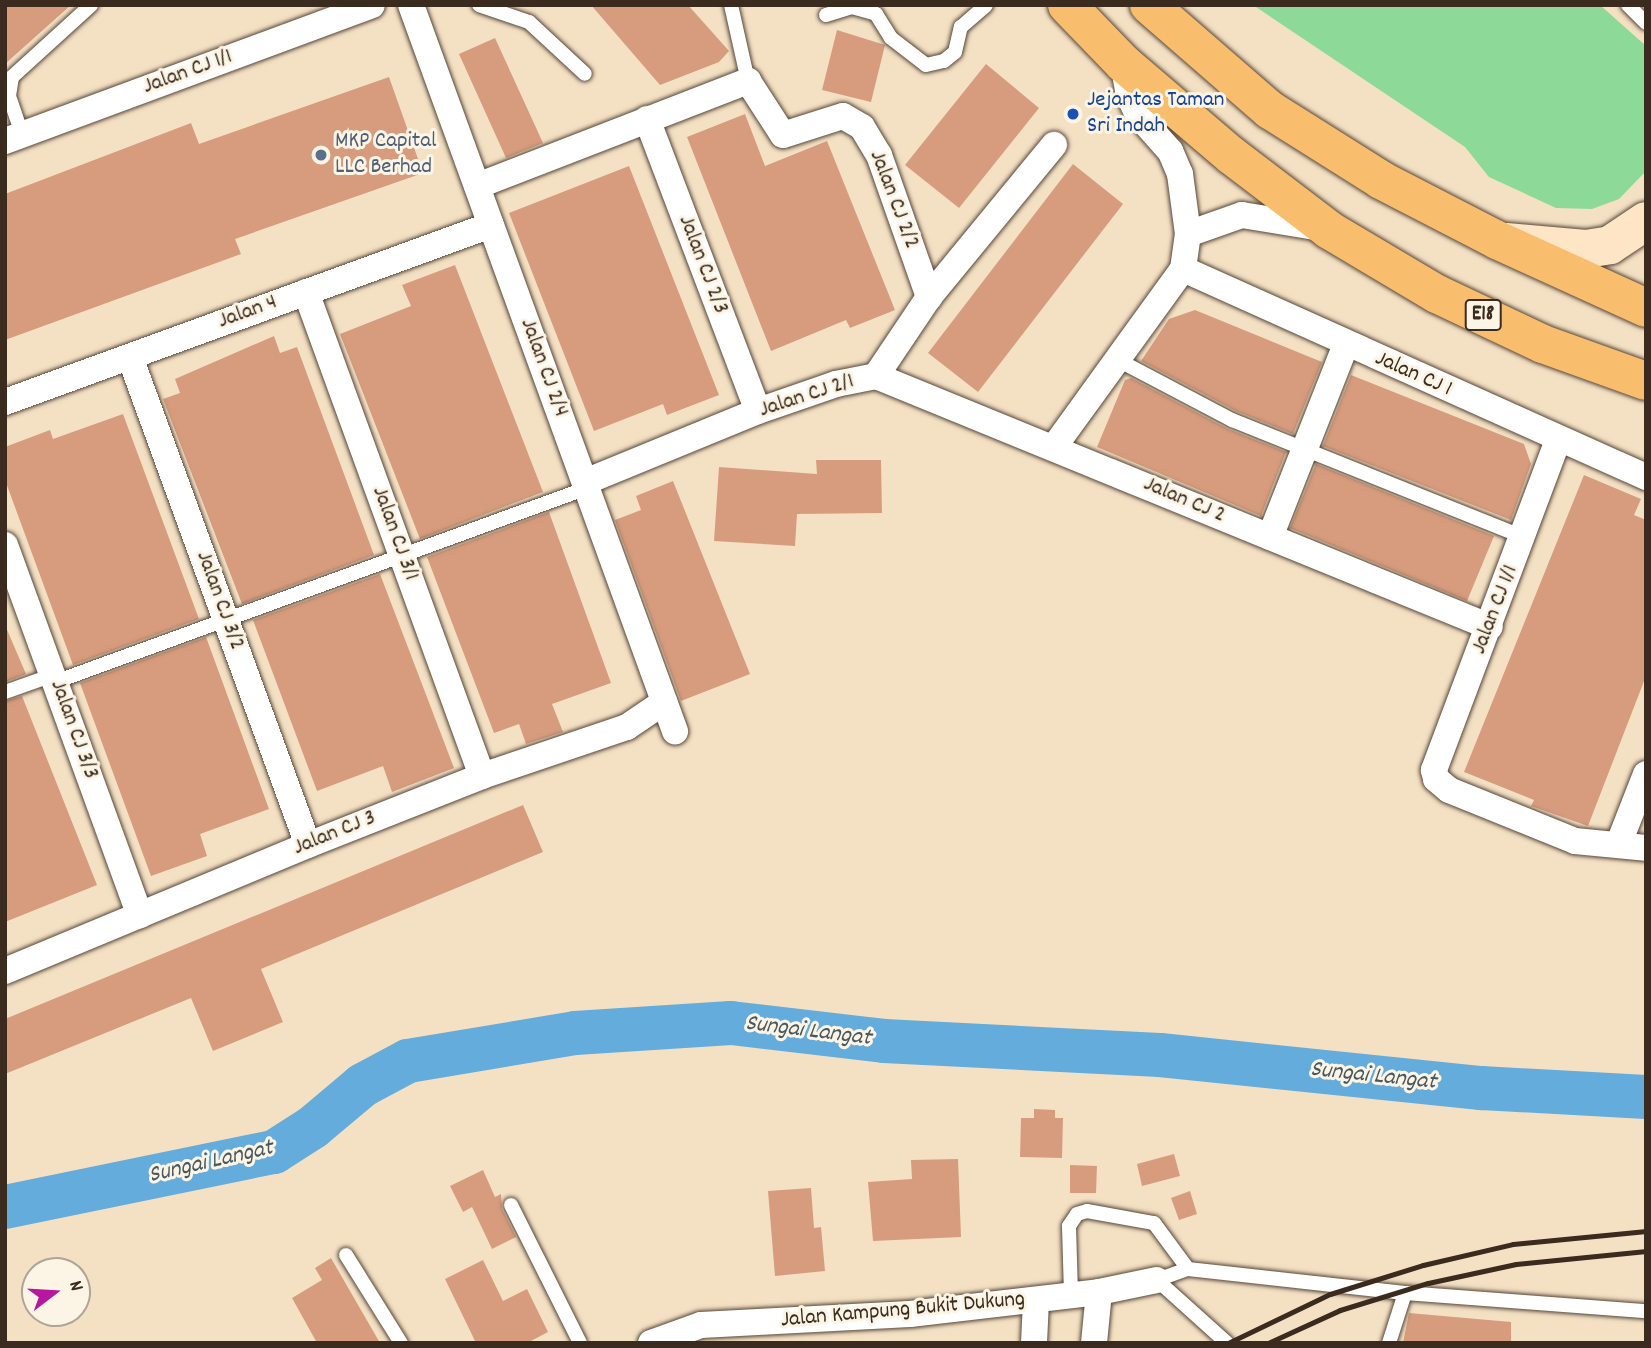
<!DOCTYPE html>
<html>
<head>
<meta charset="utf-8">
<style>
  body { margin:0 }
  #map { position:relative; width:1651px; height:1348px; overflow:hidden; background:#f4e1c4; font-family:Dekko,sans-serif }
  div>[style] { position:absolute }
  .green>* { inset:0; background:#8cd998 }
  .river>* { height:44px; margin:-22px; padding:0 22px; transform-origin:22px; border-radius:22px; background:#64acdb }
  .building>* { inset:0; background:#d79c7e }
  .roads { filter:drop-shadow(0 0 2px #574537) drop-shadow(0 0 2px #574537) }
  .lane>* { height:14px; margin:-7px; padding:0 7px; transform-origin:7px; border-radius:7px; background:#fff }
  .street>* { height:26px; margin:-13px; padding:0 13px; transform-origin:13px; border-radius:13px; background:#fff }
  .secondary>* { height:38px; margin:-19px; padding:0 19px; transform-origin:19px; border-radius:19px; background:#fde5c5 }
  .highway>* { height:38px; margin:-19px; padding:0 19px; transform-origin:19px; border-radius:19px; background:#f9be6d }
  .rail>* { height:5px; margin:-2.5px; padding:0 2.5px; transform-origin:2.5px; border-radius:2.5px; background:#3b2a1e }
  .dots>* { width:19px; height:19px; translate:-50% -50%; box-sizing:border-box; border:4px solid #fcf5e5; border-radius:50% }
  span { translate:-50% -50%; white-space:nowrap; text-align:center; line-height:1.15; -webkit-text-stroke:6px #fcf5e5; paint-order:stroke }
  .shield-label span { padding:2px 5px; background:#fcf5e5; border:2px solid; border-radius:5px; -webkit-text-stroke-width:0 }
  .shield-label { font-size:21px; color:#3b2a1e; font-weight:700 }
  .street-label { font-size:23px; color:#3b2a1e }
  .transit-label { font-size:23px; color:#164399 }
  .left { translate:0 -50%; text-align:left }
  .service-label { font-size:23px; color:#4e5e75 }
  .water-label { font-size:24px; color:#495860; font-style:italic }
  .frame { position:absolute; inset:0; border:7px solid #3b2a1e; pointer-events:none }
  .north { position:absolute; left:21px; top:1257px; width:70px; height:70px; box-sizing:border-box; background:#fcf5e5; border:2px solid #afa495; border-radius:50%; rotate:73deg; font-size:19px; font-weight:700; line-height:28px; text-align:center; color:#3b2a1e }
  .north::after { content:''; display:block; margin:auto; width:24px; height:32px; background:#b5179e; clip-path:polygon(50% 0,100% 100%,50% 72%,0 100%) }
</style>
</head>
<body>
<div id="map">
  <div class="green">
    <div style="clip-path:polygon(1253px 5px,1600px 5px,1646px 46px,1646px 171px,1619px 199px,1592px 209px,1556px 208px,1489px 177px,1465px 147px)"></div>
  </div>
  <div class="river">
    <div style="left:5px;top:1207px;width:275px;rotate:-11.6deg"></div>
    <div style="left:274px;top:1152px;width:46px;rotate:-32.7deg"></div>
    <div style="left:313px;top:1127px;width:65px;rotate:-40deg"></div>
    <div style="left:363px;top:1085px;width:51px;rotate:-28.1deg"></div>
    <div style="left:408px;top:1061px;width:169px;rotate:-9.5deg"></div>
    <div style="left:575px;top:1033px;width:156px;rotate:-3.7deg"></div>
    <div style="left:731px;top:1023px;width:154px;rotate:6.7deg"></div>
    <div style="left:884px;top:1041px;width:276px;rotate:2.9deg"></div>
    <div style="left:1160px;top:1055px;width:323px;rotate:5.9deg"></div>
    <div style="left:1481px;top:1088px;width:165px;rotate:3.1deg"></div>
  </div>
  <div class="building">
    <div style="clip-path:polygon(5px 5px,71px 5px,5px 64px)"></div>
    <div style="clip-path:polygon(591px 5px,688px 5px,729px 51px,719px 62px,660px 85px)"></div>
    <div style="clip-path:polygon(837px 30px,885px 45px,871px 102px,822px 90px)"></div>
    <div style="clip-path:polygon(495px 38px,543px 143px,506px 158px,459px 54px)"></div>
    <div style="clip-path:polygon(986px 64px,1039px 108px,959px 208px,905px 165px)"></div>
    <div style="clip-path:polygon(389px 77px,423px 173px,235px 239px,241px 254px,5px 340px,5px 194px,191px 123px,199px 144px)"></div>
    <div style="clip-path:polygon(745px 114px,765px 166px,827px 141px,895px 310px,850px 328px,846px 320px,771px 351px,687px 137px)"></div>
    <div style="clip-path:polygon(1073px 164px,1123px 204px,978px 392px,928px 353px)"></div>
    <div style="clip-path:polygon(629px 166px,719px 395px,667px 415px,663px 404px,594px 431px,509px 213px)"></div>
    <div style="clip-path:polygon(455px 265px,543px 492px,420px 539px,340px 334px,411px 306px,402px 285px)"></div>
    <div style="clip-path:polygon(1195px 310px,1322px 362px,1293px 434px,1236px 411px,1141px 361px,1169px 319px)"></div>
    <div style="clip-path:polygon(274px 336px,280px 353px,297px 347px,374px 555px,242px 604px,163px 399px,180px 393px,175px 379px)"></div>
    <div style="clip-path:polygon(1351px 375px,1524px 444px,1531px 464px,1511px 520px,1323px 446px)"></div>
    <div style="clip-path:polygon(1131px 378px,1228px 429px,1286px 452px,1261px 516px,1097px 447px,1125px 380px)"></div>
    <div style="clip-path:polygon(123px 414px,199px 619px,73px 665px,5px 480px,5px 447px,50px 430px,53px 439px)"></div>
    <div style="clip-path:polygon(816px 460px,881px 460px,882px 513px,797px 514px,795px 546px,714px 541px,719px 467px,817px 474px)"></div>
    <div style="clip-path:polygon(1316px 464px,1494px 536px,1467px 601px,1290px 528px)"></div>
    <div style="clip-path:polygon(1584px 475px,1641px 499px,1634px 515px,1646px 520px,1646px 676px,1588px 826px,1531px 806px,1534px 800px,1464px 772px)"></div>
    <div style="clip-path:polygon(673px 481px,750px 674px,681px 701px,615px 520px,641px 510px,636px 496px)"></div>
    <div style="clip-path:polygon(549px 512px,611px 683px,552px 704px,563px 732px,526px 744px,519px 724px,494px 733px,427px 557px)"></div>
    <div style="clip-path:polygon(380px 574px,454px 768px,392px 792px,383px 766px,317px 791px,253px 620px)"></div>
    <div style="clip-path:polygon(5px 625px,26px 674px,5px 682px)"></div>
    <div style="clip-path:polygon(206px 637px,269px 809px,200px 834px,207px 856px,151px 876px,80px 683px)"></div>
    <div style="clip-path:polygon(22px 696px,97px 885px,5px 922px,5px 701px)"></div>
    <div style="clip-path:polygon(523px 805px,543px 852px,261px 969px,283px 1022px,213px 1051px,191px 998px,5px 1074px,5px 1019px)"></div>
    <div style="clip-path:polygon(1034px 1109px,1055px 1110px,1055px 1118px,1063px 1118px,1062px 1158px,1020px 1157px,1021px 1118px,1034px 1118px)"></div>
    <div style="clip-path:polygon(1174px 1154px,1180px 1176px,1142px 1186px,1137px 1164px)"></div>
    <div style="clip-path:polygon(958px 1159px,961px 1237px,873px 1241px,868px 1182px,912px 1179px,911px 1160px)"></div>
    <div style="clip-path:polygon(1070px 1165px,1097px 1166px,1096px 1193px,1070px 1193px)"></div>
    <div style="clip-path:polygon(483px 1170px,495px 1197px,501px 1194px,502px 1209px,516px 1237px,492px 1249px,472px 1207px,463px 1212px,450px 1186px)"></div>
    <div style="clip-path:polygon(811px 1188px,814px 1228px,821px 1227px,825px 1271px,775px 1276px,768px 1191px)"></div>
    <div style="clip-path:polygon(1190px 1191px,1197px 1214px,1179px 1220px,1171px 1198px)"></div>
    <div style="clip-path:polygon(331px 1258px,380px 1343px,317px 1343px,292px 1298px,322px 1280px,315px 1268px)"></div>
    <div style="clip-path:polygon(483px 1260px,503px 1301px,527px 1289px,548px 1332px,527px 1343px,476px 1343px,445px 1279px)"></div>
    <div style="clip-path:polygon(1409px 1313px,1511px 1322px,1511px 1343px,1403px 1343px)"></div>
  </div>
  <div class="roads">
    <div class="lane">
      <div style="left:479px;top:5px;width:53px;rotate:18.8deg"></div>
      <div style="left:529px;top:22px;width:76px;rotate:42.9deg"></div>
      <div style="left:731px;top:5px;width:78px;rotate:77.4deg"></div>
      <div style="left:1628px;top:5px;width:25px;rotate:45deg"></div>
      <div style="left:826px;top:15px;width:27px;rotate:-17deg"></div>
      <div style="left:852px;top:7px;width:25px;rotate:16deg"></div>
      <div style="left:876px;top:14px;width:28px;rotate:58deg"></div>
      <div style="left:891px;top:38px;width:44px;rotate:37.6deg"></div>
      <div style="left:926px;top:65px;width:18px;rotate:-13deg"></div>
      <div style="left:944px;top:61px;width:14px;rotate:-39deg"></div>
      <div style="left:955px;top:52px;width:26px;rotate:-77deg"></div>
      <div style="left:961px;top:27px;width:33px;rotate:-41deg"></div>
      <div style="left:22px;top:134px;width:40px;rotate:-108.9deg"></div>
      <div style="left:9px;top:96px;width:19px;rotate:-81deg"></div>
      <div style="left:12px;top:77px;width:107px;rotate:-42.3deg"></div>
      <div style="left:1118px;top:360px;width:129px;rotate:27.8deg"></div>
      <div style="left:1232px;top:420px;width:314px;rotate:21.9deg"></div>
      <div style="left:55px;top:682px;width:566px;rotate:-20.03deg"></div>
      <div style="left:5px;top:692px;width:51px;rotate:-19.5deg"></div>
      <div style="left:511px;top:1205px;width:154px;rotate:63.4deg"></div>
      <div style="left:346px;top:1255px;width:104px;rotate:58deg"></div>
      <div style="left:1071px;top:1294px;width:68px;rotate:-91.7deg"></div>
      <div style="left:1069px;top:1226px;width:14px;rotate:-56deg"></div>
      <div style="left:1077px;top:1214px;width:10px;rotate:-17deg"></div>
      <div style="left:1087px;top:1211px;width:68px;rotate:10.2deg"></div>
      <div style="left:1154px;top:1223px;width:57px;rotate:53.5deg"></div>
      <div style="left:1227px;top:1343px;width:94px;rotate:-138deg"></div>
      <div style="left:1157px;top:1280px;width:33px;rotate:-20deg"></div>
      <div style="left:1188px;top:1269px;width:218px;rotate:6.3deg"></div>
      <div style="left:1405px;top:1293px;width:242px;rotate:4.3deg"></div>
      <div style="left:1389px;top:1343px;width:52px;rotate:-72.3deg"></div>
    </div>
    <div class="street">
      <div style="left:411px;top:5px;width:773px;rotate:70.02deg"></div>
      <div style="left:647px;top:119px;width:312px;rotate:69.2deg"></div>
      <div style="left:5px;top:141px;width:391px;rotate:-20.3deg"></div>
      <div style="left:477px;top:186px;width:291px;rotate:-21.2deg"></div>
      <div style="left:748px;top:81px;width:64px;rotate:57.1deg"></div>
      <div style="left:783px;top:135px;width:63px;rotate:-17.6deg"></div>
      <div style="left:843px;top:116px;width:22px;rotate:30deg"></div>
      <div style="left:862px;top:127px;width:33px;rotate:59deg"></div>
      <div style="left:879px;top:155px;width:151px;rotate:70.6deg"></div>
      <div style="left:1188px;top:234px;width:57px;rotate:-19.4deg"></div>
      <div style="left:1242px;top:215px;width:80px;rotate:9.3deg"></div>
      <div style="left:1183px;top:269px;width:508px;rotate:24.19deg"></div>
      <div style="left:306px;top:292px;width:515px;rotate:70.02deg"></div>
      <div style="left:130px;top:357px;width:519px;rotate:69.96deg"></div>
      <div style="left:876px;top:376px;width:663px;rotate:22.23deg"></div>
      <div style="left:5px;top:402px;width:517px;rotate:-20.01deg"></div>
      <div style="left:1558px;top:440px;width:353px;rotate:110.6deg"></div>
      <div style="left:1434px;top:770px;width:9px;rotate:77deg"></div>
      <div style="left:1436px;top:779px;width:17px;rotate:40deg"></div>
      <div style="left:1449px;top:790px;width:136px;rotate:22deg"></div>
      <div style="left:1575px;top:841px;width:71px;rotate:5.6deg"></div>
      <div style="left:1054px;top:447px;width:220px;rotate:-54.1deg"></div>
      <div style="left:1183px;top:269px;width:35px;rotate:-82deg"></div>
      <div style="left:1188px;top:234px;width:61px;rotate:-97.6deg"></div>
      <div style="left:1180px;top:174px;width:25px;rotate:-113deg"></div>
      <div style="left:1170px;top:151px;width:48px;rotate:-131.6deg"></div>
      <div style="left:1138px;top:115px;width:21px;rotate:-115deg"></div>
      <div style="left:1129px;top:96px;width:34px;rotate:-100deg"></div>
      <div style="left:585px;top:482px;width:187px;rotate:-22.3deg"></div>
      <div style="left:758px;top:411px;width:83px;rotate:-19.1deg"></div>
      <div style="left:836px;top:384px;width:41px;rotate:-11.3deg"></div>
      <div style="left:876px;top:376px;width:95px;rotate:-56.1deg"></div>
      <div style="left:929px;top:297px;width:197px;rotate:-50.6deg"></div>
      <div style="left:1270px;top:537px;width:207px;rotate:-68.5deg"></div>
      <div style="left:5px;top:545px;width:394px;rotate:70deg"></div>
      <div style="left:1619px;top:843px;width:74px;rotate:-68.6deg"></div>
      <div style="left:5px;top:971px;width:328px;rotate:-22.6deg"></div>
      <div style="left:308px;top:845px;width:187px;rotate:-21.6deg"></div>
      <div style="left:482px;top:776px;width:153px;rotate:-18.7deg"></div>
      <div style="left:627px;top:727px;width:45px;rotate:-34deg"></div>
      <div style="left:651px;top:1343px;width:53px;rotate:-19.8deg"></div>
      <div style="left:701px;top:1325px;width:209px;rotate:-3deg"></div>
      <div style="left:910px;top:1314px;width:190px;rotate:-6.6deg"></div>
      <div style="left:1099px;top:1292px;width:59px;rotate:-11.7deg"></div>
      <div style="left:1034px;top:1343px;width:43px;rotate:-87.3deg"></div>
      <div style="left:1094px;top:1343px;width:51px;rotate:-84.4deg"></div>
    </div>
    <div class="secondary">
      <div style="left:1506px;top:242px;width:80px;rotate:5deg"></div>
      <div style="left:1586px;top:249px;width:24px;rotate:-9deg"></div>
      <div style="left:1610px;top:245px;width:43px;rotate:-33.7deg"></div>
    </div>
    <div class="highway">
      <div style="left:1067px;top:5px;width:81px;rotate:46deg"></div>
      <div style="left:1123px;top:63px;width:143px;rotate:40.5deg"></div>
      <div style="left:1232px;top:156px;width:122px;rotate:37.3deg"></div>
      <div style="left:1329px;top:230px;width:126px;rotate:30.7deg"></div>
      <div style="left:1437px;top:294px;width:117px;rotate:25.3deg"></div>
      <div style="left:1543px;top:344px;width:109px;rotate:19.8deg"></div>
      <div style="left:1149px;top:5px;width:160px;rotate:41deg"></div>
      <div style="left:1270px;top:110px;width:131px;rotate:32.2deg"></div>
      <div style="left:1381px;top:180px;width:131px;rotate:27.3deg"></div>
      <div style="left:1497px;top:240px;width:164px;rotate:24.5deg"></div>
    </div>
  </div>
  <div class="rail">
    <div style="left:1228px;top:1343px;width:113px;rotate:-25.7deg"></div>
    <div style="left:1330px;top:1294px;width:97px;rotate:-17.3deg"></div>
    <div style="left:1423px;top:1265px;width:92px;rotate:-13.1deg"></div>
    <div style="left:1513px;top:1244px;width:134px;rotate:-5.6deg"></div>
    <div style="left:1268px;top:1343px;width:79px;rotate:-24.6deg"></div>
    <div style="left:1340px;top:1310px;width:92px;rotate:-17.1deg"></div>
    <div style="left:1428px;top:1283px;width:90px;rotate:-12.2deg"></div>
    <div style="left:1516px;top:1264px;width:131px;rotate:-5.7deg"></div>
  </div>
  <div class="dots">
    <div style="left:1073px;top:114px;background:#1a4fb4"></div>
    <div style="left:321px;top:155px;background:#5c6f8a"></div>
  </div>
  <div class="shield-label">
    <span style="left:1483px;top:315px">E18</span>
  </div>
  <div class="street-label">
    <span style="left:188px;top:73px;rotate:-20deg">Jalan CJ 1/1</span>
    <span style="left:893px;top:200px;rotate:69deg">Jalan CJ 2/2</span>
    <span style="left:702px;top:265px;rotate:69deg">Jalan CJ 2/3</span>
    <span style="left:248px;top:313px;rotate:-20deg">Jalan 4</span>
    <span style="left:543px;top:368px;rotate:70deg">Jalan CJ 2/4</span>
    <span style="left:1413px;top:375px;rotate:24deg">Jalan CJ 1</span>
    <span style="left:807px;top:397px;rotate:-18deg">Jalan CJ 2/1</span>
    <span style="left:1184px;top:501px;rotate:23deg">Jalan CJ 2</span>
    <span style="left:394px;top:534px;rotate:70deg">Jalan CJ 3/1</span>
    <span style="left:219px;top:601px;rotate:70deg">Jalan CJ 3/2</span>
    <span style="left:1496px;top:610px;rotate:-69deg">Jalan CJ 1/1</span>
    <span style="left:73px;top:730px;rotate:70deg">Jalan CJ 3/3</span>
    <span style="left:335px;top:834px;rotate:-22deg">Jalan CJ 3</span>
    <span style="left:903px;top:1311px;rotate:-5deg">Jalan Kampung Bukit Dukung</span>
  </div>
  <div class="transit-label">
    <span class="left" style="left:1087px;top:114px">Jejantas Taman<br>Sri Indah</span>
  </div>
  <div class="service-label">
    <span class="left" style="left:335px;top:155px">MKP Capital<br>LLC Berhad</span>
  </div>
  <div class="water-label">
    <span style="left:808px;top:1032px;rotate:7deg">Sungai Langat</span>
    <span style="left:1373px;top:1077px;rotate:6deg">Sungai Langat</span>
    <span style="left:211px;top:1163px;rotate:-13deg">Sungai Langat</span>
  </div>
  <div class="frame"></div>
  <div class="north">N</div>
</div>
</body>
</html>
